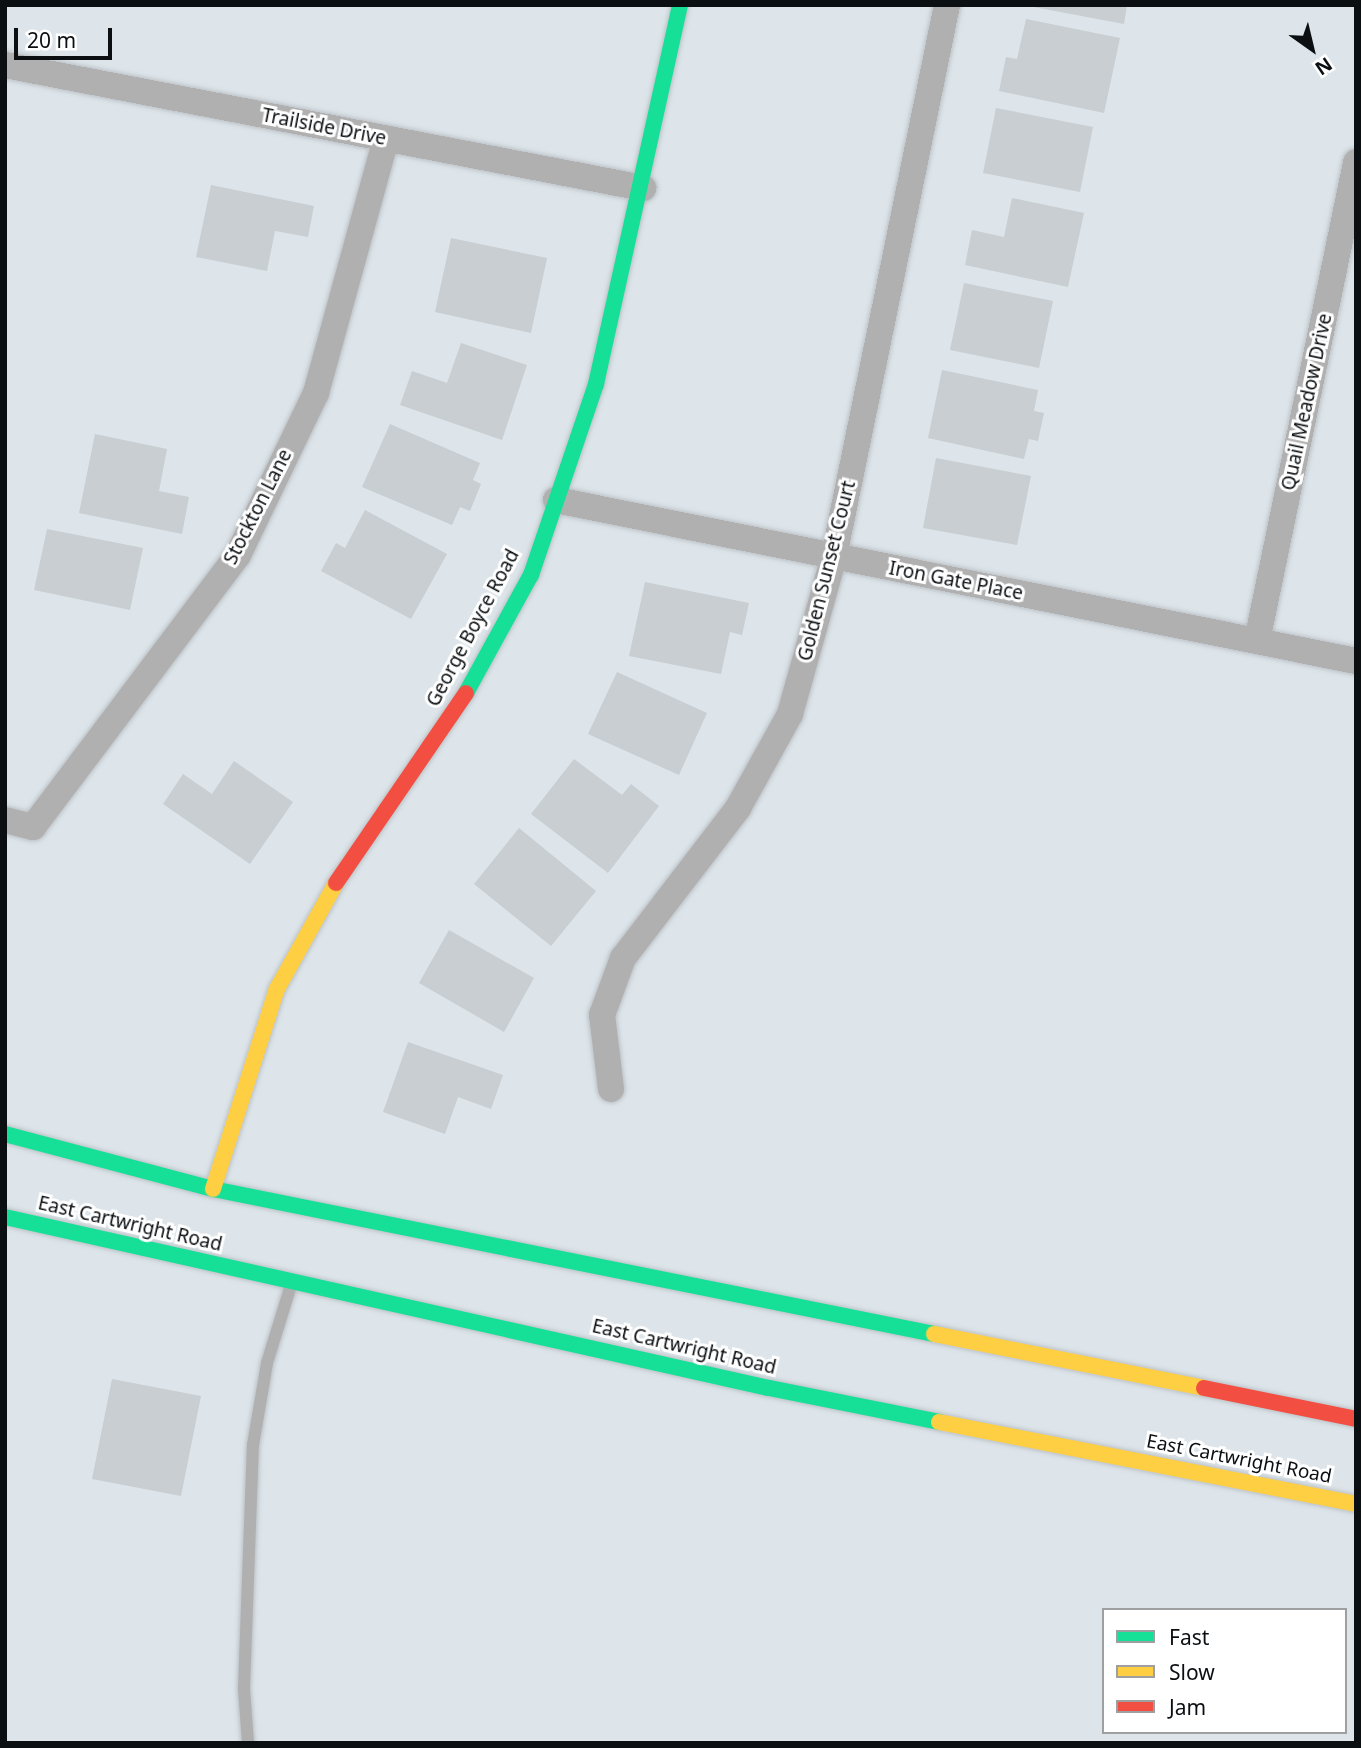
<!DOCTYPE html>
<html>
<head>
<meta charset="utf-8">
<style>
  body { margin:0 }
  #map { position:relative; width:1361px; height:1748px; overflow:hidden; background:#dde5ea; font-family:"Noto Sans",sans-serif }
  div>[style] { position:absolute }
  .building>* { inset:0; background:#c8ced2 }
  .roads { filter:drop-shadow(0 0 2px #bcc2c7) drop-shadow(0 0 2px #bcc2c7) }
  .lane>* { height:12px; margin:-6px; padding:0 6px; transform-origin:6px; border-radius:6px; background:#b1b0b0 }
  .street>* { height:26px; margin:-13px; padding:0 13px; transform-origin:13px; border-radius:13px; background:#b1b0b0 }
  .fast>* { height:16px; margin:-8px; padding:0 8px; transform-origin:8px; border-radius:8px; background:#16e098 }
  .slow>* { height:16px; margin:-8px; padding:0 8px; transform-origin:8px; border-radius:8px; background:#ffcf43 }
  .jam>* { height:16px; margin:-8px; padding:0 8px; transform-origin:8px; border-radius:8px; background:#f24e42 }
  span { translate:-50% -50%; white-space:nowrap; text-align:center; line-height:1.15; -webkit-text-stroke:6px #fff; paint-order:stroke }
  .street-label { font-size:19px; color:#0b0f12 }
  .frame { position:absolute; inset:0; border:7px solid #0b0f12; pointer-events:none }
  .legend { position:absolute; left:1102px; top:1608px; width:245px; height:126px; box-sizing:border-box; background:#fff; border:2px solid #9d9fa0; margin:0; padding:9px 12px; list-style:none; font-size:21px; color:#0b0f12 }
  .legend li { display:flex; align-items:center; gap:14px; height:35px }
  .legend b { width:35px; border:2px solid #9d9fa0 }
  .north { position:absolute; left:1277px; top:14px; width:70px; height:70px; -webkit-text-stroke:5px #fff; paint-order:stroke; rotate:146deg; font-size:19px; font-weight:700; line-height:28px; text-align:center; color:#0b0f12 }
  .north::after { content:''; display:block; margin:auto; width:24px; height:32px; background:#0b0f12; clip-path:polygon(50% 0,100% 100%,50% 72%,0 100%) }
  .scale { position:absolute; left:14px; top:28px; width:98px; height:32px; box-sizing:border-box; border:4px solid #0b0f12; border-top:0; padding-left:9px; font-size:21px; line-height:24px; white-space:nowrap; color:#0b0f12; -webkit-text-stroke:5px #fff; paint-order:stroke }
</style>
</head>
<body>
<div id="map">
  <div class="building">
    <div style="clip-path:polygon(1023px 5px,1127px 5px,1124px 24px)"></div>
    <div style="clip-path:polygon(1026px 19px,1120px 38px,1104px 113px,999px 91px,1006px 57px,1017px 59px)"></div>
    <div style="clip-path:polygon(996px 108px,1093px 127px,1080px 192px,983px 173px)"></div>
    <div style="clip-path:polygon(211px 185px,314px 206px,308px 237px,275px 231px,267px 271px,196px 257px)"></div>
    <div style="clip-path:polygon(1012px 198px,1084px 213px,1068px 287px,965px 265px,972px 230px,1004px 237px)"></div>
    <div style="clip-path:polygon(451px 238px,547px 258px,531px 333px,435px 312px)"></div>
    <div style="clip-path:polygon(964px 283px,1053px 301px,1039px 368px,950px 350px)"></div>
    <div style="clip-path:polygon(461px 343px,527px 365px,502px 440px,400px 405px,412px 371px,447px 383px)"></div>
    <div style="clip-path:polygon(942px 370px,1038px 390px,1034px 411px,1044px 413px,1038px 441px,1029px 439px,1024px 459px,928px 438px)"></div>
    <div style="clip-path:polygon(390px 424px,480px 463px,473px 480px,481px 484px,470px 511px,460px 507px,452px 525px,362px 487px)"></div>
    <div style="clip-path:polygon(95px 434px,167px 449px,159px 491px,189px 497px,182px 534px,79px 513px)"></div>
    <div style="clip-path:polygon(936px 458px,1031px 476px,1017px 545px,923px 528px)"></div>
    <div style="clip-path:polygon(365px 510px,447px 554px,411px 619px,321px 571px,336px 543px,345px 548px)"></div>
    <div style="clip-path:polygon(47px 529px,143px 548px,130px 610px,34px 590px)"></div>
    <div style="clip-path:polygon(645px 582px,749px 603px,742px 635px,730px 632px,721px 674px,629px 656px)"></div>
    <div style="clip-path:polygon(617px 672px,707px 713px,679px 775px,588px 734px)"></div>
    <div style="clip-path:polygon(574px 759px,622px 795px,631px 784px,659px 806px,608px 873px,531px 814px)"></div>
    <div style="clip-path:polygon(234px 761px,293px 802px,250px 864px,163px 804px,183px 774px,212px 794px)"></div>
    <div style="clip-path:polygon(519px 828px,596px 891px,551px 946px,474px 884px)"></div>
    <div style="clip-path:polygon(449px 930px,534px 978px,504px 1032px,419px 983px)"></div>
    <div style="clip-path:polygon(408px 1042px,503px 1075px,491px 1109px,458px 1097px,445px 1134px,383px 1112px)"></div>
    <div style="clip-path:polygon(112px 1379px,201px 1396px,181px 1496px,92px 1479px)"></div>
  </div>
  <div class="roads">
    <div class="lane">
      <div style="left:248px;top:1743px;width:55px;rotate:-94.2deg"></div>
      <div style="left:244px;top:1688px;width:243px;rotate:-87.9deg"></div>
      <div style="left:253px;top:1445px;width:83px;rotate:-80.3deg"></div>
      <div style="left:267px;top:1363px;width:82px;rotate:-72.9deg"></div>
    </div>
    <div class="street">
      <div style="left:5px;top:65px;width:650px;rotate:10.91deg"></div>
      <div style="left:556px;top:500px;width:816px;rotate:11.38deg"></div>
      <div style="left:1257px;top:641px;width:489px;rotate:-78.3deg"></div>
      <div style="left:5px;top:820px;width:29px;rotate:14deg"></div>
      <div style="left:33px;top:827px;width:341px;rotate:-53deg"></div>
      <div style="left:238px;top:555px;width:180px;rotate:-64.3deg"></div>
      <div style="left:316px;top:393px;width:263px;rotate:-74.6deg"></div>
      <div style="left:611px;top:1089px;width:75px;rotate:-96.9deg"></div>
      <div style="left:602px;top:1015px;width:61px;rotate:-69.8deg"></div>
      <div style="left:623px;top:958px;width:189px;rotate:-52.5deg"></div>
      <div style="left:738px;top:808px;width:107px;rotate:-61deg"></div>
      <div style="left:790px;top:714px;width:164px;rotate:-74.4deg"></div>
      <div style="left:834px;top:556px;width:562px;rotate:-78.41deg"></div>
    </div>
    <div class="fast">
      <div style="left:466px;top:693px;width:135px;rotate:-61.2deg"></div>
      <div style="left:531px;top:575px;width:202px;rotate:-71.2deg"></div>
      <div style="left:596px;top:384px;width:388px;rotate:-77.5deg"></div>
      <div style="left:5px;top:1134px;width:215px;rotate:14.8deg"></div>
      <div style="left:213px;top:1189px;width:735px;rotate:11.37deg"></div>
      <div style="left:5px;top:1217px;width:783px;rotate:12.62deg"></div>
      <div style="left:769px;top:1388px;width:173px;rotate:11.3deg"></div>
    </div>
    <div class="slow">
      <div style="left:213px;top:1189px;width:210px;rotate:-72.3deg"></div>
      <div style="left:277px;top:989px;width:121px;rotate:-60.9deg"></div>
      <div style="left:934px;top:1334px;width:275px;rotate:11.3deg"></div>
      <div style="left:939px;top:1422px;width:425px;rotate:11.1deg"></div>
    </div>
    <div class="jam">
      <div style="left:336px;top:883px;width:230px;rotate:-55.6deg"></div>
      <div style="left:1204px;top:1388px;width:155px;rotate:11.5deg"></div>
    </div>
  </div>
  <div class="street-label">
    <span style="left:324px;top:127px;rotate:11deg">Trailside Drive</span>
    <span style="left:1307px;top:402px;rotate:-78deg">Quail Meadow Drive</span>
    <span style="left:258px;top:507px;rotate:-63deg">Stockton Lane</span>
    <span style="left:827px;top:571px;rotate:-76deg">Golden Sunset Court</span>
    <span style="left:956px;top:581px;rotate:11deg">Iron Gate Place</span>
    <span style="left:473px;top:628px;rotate:-62deg">George Boyce Road</span>
    <span style="left:130px;top:1224px;rotate:13deg">East Cartwright Road</span>
    <span style="left:684px;top:1347px;rotate:13deg">East Cartwright Road</span>
    <span style="left:1239px;top:1459px;rotate:11deg">East Cartwright Road</span>
  </div>
  <div class="frame"></div>
  <ul class="legend">
  <li><b style="height:9px;background:#16e098"></b>Fast</li>
  <li><b style="height:9px;background:#ffcf43"></b>Slow</li>
  <li><b style="height:9px;background:#f24e42"></b>Jam</li>
  </ul>
  <div class="north">N</div>
  <div class="scale">20 m</div>
</div>
</body>
</html>
